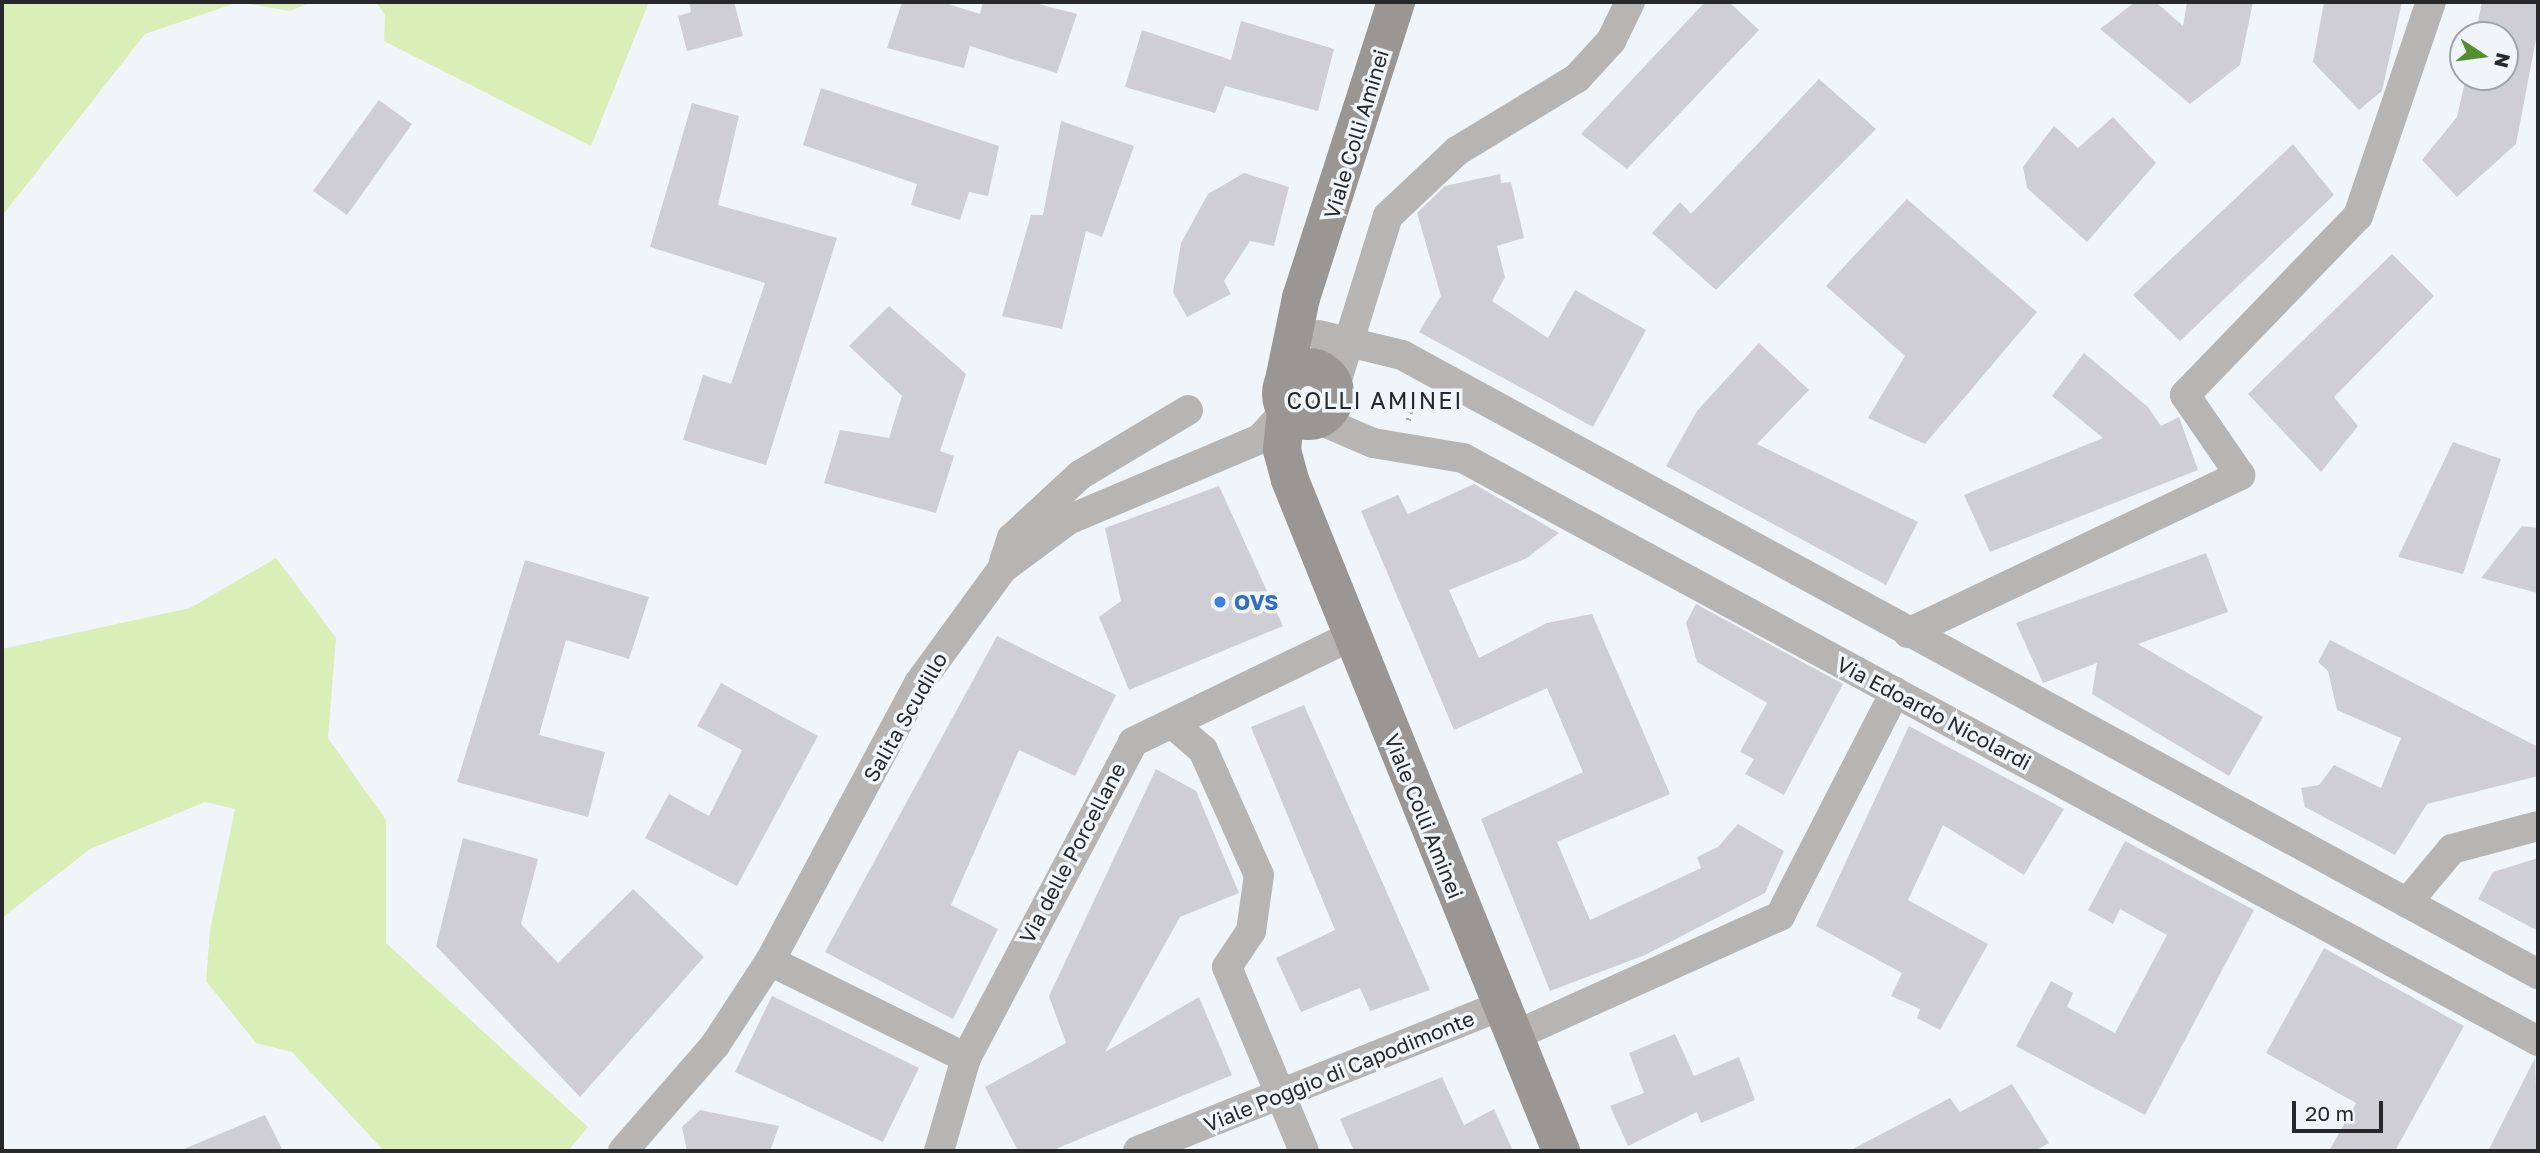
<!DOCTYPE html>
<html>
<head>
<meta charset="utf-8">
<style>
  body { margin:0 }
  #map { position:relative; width:2540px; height:1153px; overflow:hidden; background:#f0f5f9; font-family:"Golos Text",sans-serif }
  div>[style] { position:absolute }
  .green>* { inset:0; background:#daefb8 }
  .building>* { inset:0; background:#cfced4 }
  .path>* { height:4.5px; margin-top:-2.25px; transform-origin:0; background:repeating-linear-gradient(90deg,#a0a4a7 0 2px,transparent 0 7px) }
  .street>* { height:30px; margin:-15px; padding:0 15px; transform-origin:15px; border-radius:15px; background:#b7b5b3 }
  .secondary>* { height:38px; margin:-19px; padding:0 19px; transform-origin:19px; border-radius:19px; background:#999694 }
  .secondary>.ring { margin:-19px; padding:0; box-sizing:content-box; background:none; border:38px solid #999694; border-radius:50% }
  .dots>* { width:19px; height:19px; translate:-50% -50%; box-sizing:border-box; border:4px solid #f0f5f9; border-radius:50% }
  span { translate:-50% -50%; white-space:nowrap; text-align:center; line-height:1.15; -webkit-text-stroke:7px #f0f5f9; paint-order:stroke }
  .street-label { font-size:21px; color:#262829 }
  .shop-label { font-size:21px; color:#366cbe; font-weight:700 }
  .left { translate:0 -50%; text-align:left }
  .neighbourhood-label { font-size:23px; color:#262829; letter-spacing:2px }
  .frame { position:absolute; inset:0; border:4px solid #262829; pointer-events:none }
  .north { position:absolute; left:2449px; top:21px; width:70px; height:70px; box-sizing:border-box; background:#f0f5f9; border:2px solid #9fa3a6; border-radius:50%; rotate:103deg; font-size:19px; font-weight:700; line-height:28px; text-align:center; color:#262829 }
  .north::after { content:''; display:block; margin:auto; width:24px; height:32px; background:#538f2e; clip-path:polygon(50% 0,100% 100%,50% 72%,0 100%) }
  .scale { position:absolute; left:2292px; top:1101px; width:91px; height:32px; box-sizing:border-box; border:4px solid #262829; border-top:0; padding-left:9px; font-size:21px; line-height:24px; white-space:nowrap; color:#262829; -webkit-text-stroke:5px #f0f5f9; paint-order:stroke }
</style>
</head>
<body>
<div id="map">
  <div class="green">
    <div style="clip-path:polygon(2px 2px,312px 2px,290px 11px,239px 2px,145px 34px,2px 216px)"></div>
    <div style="clip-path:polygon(376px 2px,649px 2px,591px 146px,384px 41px,385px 15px)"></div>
    <div style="clip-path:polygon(276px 558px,336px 638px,328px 738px,386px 820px,386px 943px,588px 1127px,568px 1151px,384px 1151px,292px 1052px,256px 1043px,206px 981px,210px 930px,235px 809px,205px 802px,90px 849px,2px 918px,2px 649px,190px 608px)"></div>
  </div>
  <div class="building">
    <div style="clip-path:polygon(689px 2px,734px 2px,743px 36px,687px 51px,678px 16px,691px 12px)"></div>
    <div style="clip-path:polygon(902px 2px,942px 2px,980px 14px,983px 2px,1031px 2px,1077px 14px,1057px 73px,970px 46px,964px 68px,887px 48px)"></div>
    <div style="clip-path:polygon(1705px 2px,1729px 2px,1759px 30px,1627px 169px,1581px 134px)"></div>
    <div style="clip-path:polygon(2135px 2px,2156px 2px,2183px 26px,2187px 2px,2253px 2px,2240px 65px,2190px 104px,2100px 29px)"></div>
    <div style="clip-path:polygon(2324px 2px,2402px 2px,2382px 91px,2359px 110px,2313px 62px)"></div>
    <div style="clip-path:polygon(2482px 2px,2538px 2px,2538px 29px,2516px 144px,2457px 197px,2422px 160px,2457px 117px,2466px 77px,2505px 77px,2505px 35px,2475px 35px)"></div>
    <div style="clip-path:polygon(1241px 21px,1334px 49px,1318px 111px,1225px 86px,1215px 113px,1125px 87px,1142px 30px,1231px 60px)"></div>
    <div style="clip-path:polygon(1819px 79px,1876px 129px,1716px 290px,1652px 233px,1680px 202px,1691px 214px)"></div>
    <div style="clip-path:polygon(821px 88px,999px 146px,988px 196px,969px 192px,960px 220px,911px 205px,917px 184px,803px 145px)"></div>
    <div style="clip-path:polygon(379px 100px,412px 124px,347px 215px,313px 191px)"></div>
    <div style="clip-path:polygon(692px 103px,739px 116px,718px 205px,837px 238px,766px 465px,683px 440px,703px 375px,731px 384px,765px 283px,650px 247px)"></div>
    <div style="clip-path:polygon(2113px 117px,2156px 163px,2087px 242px,2027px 188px,2023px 167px,2054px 126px,2078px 148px)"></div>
    <div style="clip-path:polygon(1061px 121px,1134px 146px,1102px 237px,1086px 231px,1062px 329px,1002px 316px,1031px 215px,1043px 215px)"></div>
    <div style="clip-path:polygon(2293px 144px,2334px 195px,2180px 341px,2133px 295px)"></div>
    <div style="clip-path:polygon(1244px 173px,1289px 187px,1274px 246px,1250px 241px,1224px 281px,1231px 294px,1187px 317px,1173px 292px,1181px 243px,1208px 194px)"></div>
    <div style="clip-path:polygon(1500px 174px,1501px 183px,1511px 182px,1524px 238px,1497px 246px,1505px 277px,1492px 301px,1548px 338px,1575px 290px,1646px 330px,1593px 427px,1419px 332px,1441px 296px,1417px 213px,1445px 186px)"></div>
    <div style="clip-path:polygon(1907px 199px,2037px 312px,1925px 444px,1868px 418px,1905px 356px,1826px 286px)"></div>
    <div style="clip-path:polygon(2392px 254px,2434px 296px,2334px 397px,2358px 426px,2321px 472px,2248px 394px)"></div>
    <div style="clip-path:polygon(889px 306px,966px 374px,940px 451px,954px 456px,936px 513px,824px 483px,840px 430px,889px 438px,902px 396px,849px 346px)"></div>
    <div style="clip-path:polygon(1759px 343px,1809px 390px,1757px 444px,1918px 522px,1886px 585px,1666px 466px,1697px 411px)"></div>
    <div style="clip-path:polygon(2084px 353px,2148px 407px,2161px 426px,2179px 417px,2198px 470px,1990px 552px,1964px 495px,2103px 438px,2052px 396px)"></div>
    <div style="clip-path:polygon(2453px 442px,2501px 459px,2463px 574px,2398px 557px)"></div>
    <div style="clip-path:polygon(1474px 484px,1559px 533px,1527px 558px,1449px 590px,1479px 658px,1547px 623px,1592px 614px,1670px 794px,1557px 842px,1590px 920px,1701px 868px,1697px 857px,1718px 847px,1738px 824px,1784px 851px,1765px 893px,1645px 955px,1550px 991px,1481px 819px,1583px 772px,1547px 688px,1454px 730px,1361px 511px,1398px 495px,1408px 514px)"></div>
    <div style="clip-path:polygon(1219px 486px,1283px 626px,1129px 690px,1099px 617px,1121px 601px,1105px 528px)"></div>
    <div style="clip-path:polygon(2522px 526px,2538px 528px,2538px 593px,2481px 578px)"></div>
    <div style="clip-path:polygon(2206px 553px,2228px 612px,2138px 644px,2263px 717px,2229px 776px,2092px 694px,2097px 663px,2043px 683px,2016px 623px)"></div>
    <div style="clip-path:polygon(525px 560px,649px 597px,629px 659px,566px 640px,539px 735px,605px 752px,588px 817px,457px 782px)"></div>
    <div style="clip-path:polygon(1696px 604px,1843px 684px,1784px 795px,1745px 774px,1754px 759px,1740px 752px,1767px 703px,1697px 662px,1686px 623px)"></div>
    <div style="clip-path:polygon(997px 636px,1116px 695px,1075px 776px,1019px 750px,951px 905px,998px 929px,953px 1019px,825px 952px)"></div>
    <div style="clip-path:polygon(2330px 640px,2538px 747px,2538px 776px,2427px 804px,2395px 855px,2305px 807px,2301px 788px,2319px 785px,2334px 765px,2381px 788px,2401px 738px,2337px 710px,2328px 671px,2318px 662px)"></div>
    <div style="clip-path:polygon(721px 683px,818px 736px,737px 886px,645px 838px,669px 794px,709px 816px,742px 750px,697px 726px)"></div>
    <div style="clip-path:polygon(1304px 705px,1430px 990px,1370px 1011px,1360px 988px,1301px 1012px,1276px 958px,1335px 930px,1251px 727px)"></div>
    <div style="clip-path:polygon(1909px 726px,2064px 809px,2024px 875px,1943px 825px,1908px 900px,1988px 944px,1940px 1030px,1917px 1018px,1920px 1009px,1891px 996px,1902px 973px,1816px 926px)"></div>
    <div style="clip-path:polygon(1156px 769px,1196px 791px,1239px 893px,1180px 917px,1105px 1052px,1199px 997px,1232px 1075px,1051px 1151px,1018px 1151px,985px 1087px,1066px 1043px,1049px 996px)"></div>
    <div style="clip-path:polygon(463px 838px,538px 859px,521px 924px,558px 963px,633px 889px,704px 957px,580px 1097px,436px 946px)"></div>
    <div style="clip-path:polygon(2125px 841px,2254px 910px,2145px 1115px,2016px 1046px,2051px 981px,2073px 993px,2067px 1007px,2115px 1033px,2167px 935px,2120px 909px,2113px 924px,2088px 910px)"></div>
    <div style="clip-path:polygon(2538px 858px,2538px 931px,2478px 899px,2493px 872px)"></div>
    <div style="clip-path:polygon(2324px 948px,2464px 1026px,2395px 1151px,2329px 1151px,2356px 1103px,2266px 1053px)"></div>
    <div style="clip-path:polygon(772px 996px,919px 1068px,883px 1142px,735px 1072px)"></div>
    <div style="clip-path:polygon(1675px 1034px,1694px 1076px,1739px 1057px,1755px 1100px,1701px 1123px,1697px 1112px,1628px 1146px,1610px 1106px,1644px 1093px,1629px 1053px)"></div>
    <div style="clip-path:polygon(2535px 1058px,2538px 1151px,2488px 1151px)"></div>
    <div style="clip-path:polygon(1442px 1077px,1464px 1125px,1494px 1109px,1513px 1151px,1354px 1151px,1340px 1119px)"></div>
    <div style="clip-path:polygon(2012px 1084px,2049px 1143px,2035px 1151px,1849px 1151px,1950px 1098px,1960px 1112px)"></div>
    <div style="clip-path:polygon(700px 1110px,779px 1126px,770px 1151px,687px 1151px,682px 1127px)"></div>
    <div style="clip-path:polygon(265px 1115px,283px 1151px,179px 1151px)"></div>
  </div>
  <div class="path">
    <div style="left:1408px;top:420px;width:26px;rotate:-74deg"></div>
  </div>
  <div class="street">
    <div style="left:1319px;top:335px;width:85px;rotate:13.5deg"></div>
    <div style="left:1402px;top:355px;width:1294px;rotate:28.59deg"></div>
    <div style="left:1334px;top:389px;width:181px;rotate:-72.7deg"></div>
    <div style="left:1388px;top:216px;width:95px;rotate:-43.3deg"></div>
    <div style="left:1457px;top:151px;width:140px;rotate:-31.3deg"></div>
    <div style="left:1577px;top:78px;width:50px;rotate:-47.4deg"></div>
    <div style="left:1611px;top:41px;width:43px;rotate:-64deg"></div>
    <div style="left:1317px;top:419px;width:61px;rotate:23.2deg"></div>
    <div style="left:1373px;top:443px;width:91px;rotate:9.5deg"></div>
    <div style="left:1463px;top:458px;width:1223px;rotate:28.47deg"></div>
    <div style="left:1004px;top:562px;width:25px;rotate:-72deg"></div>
    <div style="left:1012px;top:538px;width:93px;rotate:-42.8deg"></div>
    <div style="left:1080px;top:475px;width:126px;rotate:-31deg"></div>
    <div style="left:1908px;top:633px;width:368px;rotate:-25.4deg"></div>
    <div style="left:2240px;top:475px;width:97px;rotate:-124.5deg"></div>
    <div style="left:2185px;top:395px;width:249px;rotate:-46deg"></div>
    <div style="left:2358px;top:216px;width:226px;rotate:-71.2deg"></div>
    <div style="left:1174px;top:725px;width:38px;rotate:41deg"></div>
    <div style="left:1203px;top:750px;width:137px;rotate:65.9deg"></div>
    <div style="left:1259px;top:875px;width:57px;rotate:98.1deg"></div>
    <div style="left:1251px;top:931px;width:43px;rotate:123.7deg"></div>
    <div style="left:1227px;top:967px;width:199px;rotate:67.3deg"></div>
    <div style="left:2407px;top:903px;width:70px;rotate:-50.2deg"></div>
    <div style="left:2452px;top:849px;width:89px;rotate:-15deg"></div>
    <div style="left:770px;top:961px;width:219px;rotate:26.3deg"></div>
    <div style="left:1514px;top:1036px;width:292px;rotate:-24.3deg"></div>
    <div style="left:1780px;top:916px;width:252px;rotate:-62.8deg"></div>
    <div style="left:623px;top:1151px;width:140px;rotate:-49deg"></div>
    <div style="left:715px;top:1045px;width:100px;rotate:-56.8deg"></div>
    <div style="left:770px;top:961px;width:315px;rotate:-61.8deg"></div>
    <div style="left:919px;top:683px;width:141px;rotate:-53.9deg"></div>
    <div style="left:1002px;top:569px;width:82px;rotate:-36.6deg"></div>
    <div style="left:1068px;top:520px;width:208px;rotate:-22.9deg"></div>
    <div style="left:1260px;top:439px;width:39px;rotate:-48deg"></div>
    <div style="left:939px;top:1151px;width:97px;rotate:-73.8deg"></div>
    <div style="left:966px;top:1058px;width:357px;rotate:-62.1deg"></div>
    <div style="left:1133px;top:742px;width:242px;rotate:-25.9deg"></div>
    <div style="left:1138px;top:1151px;width:391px;rotate:-21.8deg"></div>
  </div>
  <div class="secondary">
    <div class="ring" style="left:1281px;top:367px;width:16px;height:16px"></div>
    <div style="left:1284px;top:380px;width:84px;rotate:-78.3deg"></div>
    <div style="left:1301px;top:298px;width:311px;rotate:-72.2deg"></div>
    <div style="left:1286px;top:410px;width:40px;rotate:95.7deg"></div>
    <div style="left:1282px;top:450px;width:31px;rotate:75deg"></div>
    <div style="left:1290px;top:480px;width:724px;rotate:68.01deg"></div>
  </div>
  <div class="dots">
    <div style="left:1220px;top:602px;background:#3f7fe0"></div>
  </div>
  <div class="street-label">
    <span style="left:1356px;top:134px;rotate:-73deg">Viale Colli Aminei</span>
    <span style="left:1934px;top:713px;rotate:28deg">Via Edoardo Nicolardi</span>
    <span style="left:905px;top:717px;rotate:-60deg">Salita Scudillo</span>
    <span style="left:1424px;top:816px;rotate:68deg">Viale Colli Aminei</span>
    <span style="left:1072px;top:853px;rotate:-62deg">Via delle Porcellane</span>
    <span style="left:1339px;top:1071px;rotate:-22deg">Viale Poggio di Capodimonte</span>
  </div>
  <div class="shop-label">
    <span class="left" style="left:1234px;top:602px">OVS</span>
  </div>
  <div class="neighbourhood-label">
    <span style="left:1375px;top:400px">COLLI AMINEI</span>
  </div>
  <div class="frame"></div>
  <div class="north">N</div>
  <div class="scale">20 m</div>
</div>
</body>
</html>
